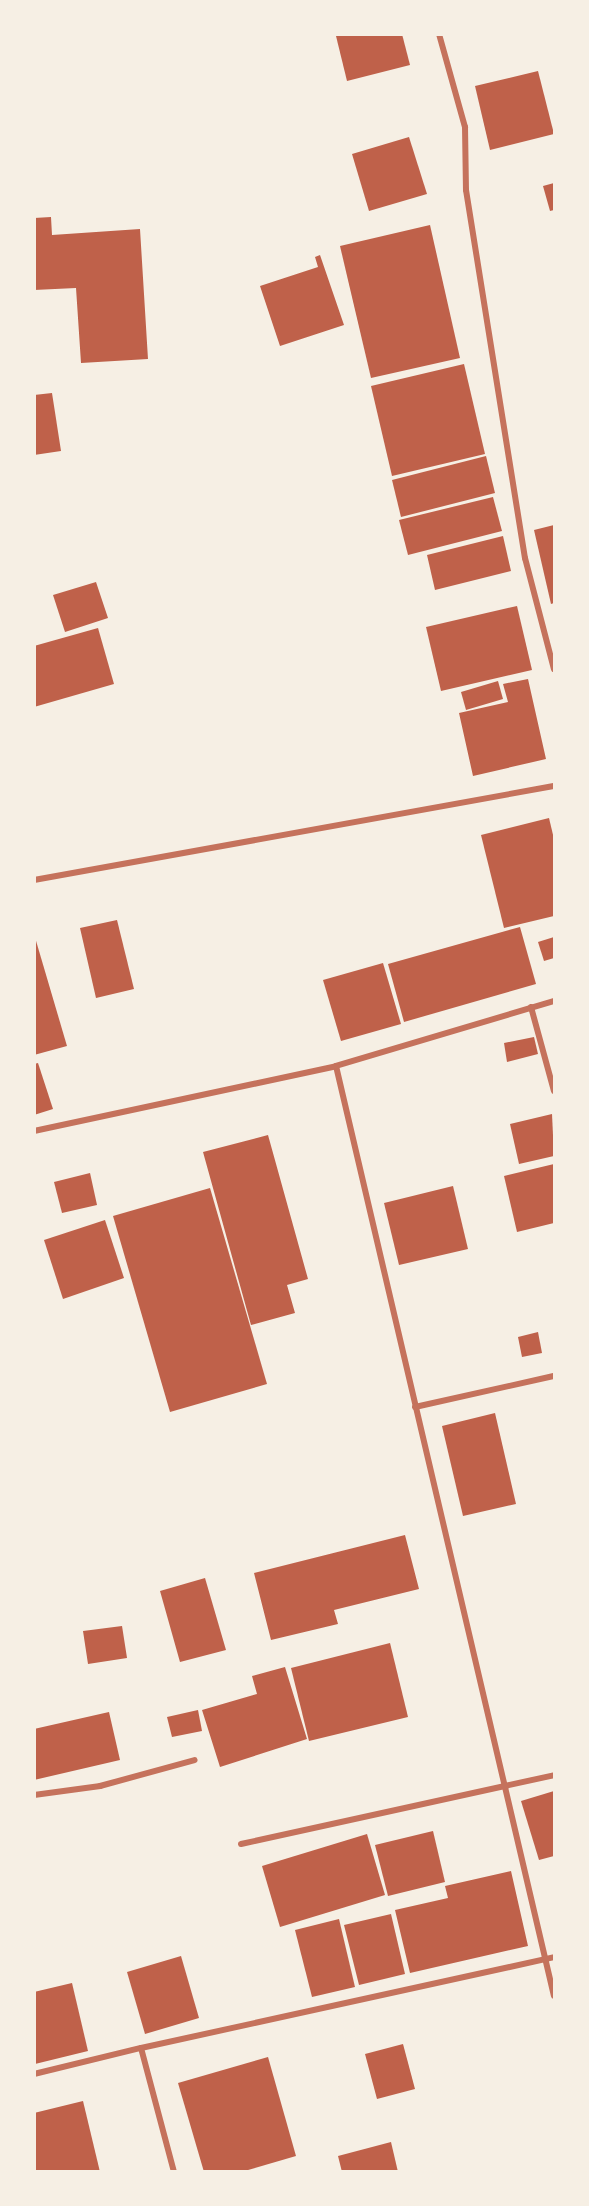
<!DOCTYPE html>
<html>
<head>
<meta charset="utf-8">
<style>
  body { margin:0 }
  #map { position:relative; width:589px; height:2206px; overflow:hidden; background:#f6efe4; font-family:Manrope,sans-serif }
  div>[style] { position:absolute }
  .building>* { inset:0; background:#bf614a }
  .minor>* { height:6px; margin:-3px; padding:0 3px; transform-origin:3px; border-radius:3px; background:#c5725c }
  span { translate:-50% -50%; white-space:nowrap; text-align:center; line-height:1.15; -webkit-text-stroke:4.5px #f6efe4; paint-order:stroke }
  .frame { position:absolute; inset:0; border:36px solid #f6efe4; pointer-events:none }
</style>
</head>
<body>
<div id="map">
  <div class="building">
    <div style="clip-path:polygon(402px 34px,410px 65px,347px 81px,336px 36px)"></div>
    <div style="clip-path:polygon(538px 71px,554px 134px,490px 150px,475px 86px)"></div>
    <div style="clip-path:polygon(409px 137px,427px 194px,369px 211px,352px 154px)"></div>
    <div style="clip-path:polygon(554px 183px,554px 210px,550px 211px,543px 186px)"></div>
    <div style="clip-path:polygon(51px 217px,52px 235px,140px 229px,148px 359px,81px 363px,76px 288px,34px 290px,34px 218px)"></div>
    <div style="clip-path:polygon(430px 225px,460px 358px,371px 378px,340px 246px)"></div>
    <div style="clip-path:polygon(320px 255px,344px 325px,280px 346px,260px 286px,318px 267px,315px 257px)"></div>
    <div style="clip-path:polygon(464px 364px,485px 454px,392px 476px,371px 386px)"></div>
    <div style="clip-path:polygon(52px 393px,61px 451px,34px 455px,34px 395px)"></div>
    <div style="clip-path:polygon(486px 456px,495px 493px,401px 517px,392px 480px)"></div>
    <div style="clip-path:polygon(493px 497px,502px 531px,408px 555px,399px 520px)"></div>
    <div style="clip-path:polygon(554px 525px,554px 603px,551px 604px,534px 530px)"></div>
    <div style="clip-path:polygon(503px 536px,511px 571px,435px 590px,427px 555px)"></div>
    <div style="clip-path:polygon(96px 582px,108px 618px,65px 632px,53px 595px)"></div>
    <div style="clip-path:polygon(517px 606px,532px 670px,441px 691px,426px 627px)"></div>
    <div style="clip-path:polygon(98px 628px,114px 684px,34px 707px,34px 646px)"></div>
    <div style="clip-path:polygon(528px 679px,546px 759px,473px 776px,459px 713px,508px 702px,503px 684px)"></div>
    <div style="clip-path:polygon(498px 681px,503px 699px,466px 710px,461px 692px)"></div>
    <div style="clip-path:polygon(549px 818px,554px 839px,554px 916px,504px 928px,481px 835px)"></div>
    <div style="clip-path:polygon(117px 920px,134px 989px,96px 998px,80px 928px)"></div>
    <div style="clip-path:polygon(520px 927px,536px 984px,404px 1022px,388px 964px)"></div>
    <div style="clip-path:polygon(34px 934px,67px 1046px,34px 1055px)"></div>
    <div style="clip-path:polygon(554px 937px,554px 958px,544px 961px,538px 942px)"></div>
    <div style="clip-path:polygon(383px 963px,401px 1024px,341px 1041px,323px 980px)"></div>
    <div style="clip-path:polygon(534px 1037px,538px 1054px,507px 1062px,504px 1043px)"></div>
    <div style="clip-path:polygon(38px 1063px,53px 1109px,34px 1115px,34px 1064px)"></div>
    <div style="clip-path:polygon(552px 1114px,554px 1156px,519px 1164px,510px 1124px)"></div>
    <div style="clip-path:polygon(268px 1135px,308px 1279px,287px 1285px,295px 1313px,251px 1325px,203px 1152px)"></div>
    <div style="clip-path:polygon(554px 1164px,554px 1223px,517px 1232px,504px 1176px)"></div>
    <div style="clip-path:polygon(90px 1173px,97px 1205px,62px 1213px,54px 1182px)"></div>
    <div style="clip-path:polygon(453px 1186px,468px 1249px,399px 1265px,384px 1203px)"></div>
    <div style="clip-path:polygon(210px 1188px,267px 1384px,170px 1412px,113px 1216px)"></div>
    <div style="clip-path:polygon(105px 1220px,124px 1278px,63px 1299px,44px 1240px)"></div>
    <div style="clip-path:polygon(538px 1332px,542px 1353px,522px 1357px,518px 1337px)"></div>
    <div style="clip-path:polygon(495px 1413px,516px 1504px,463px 1516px,442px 1426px)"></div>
    <div style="clip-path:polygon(405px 1535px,419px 1589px,334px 1610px,338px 1624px,271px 1640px,254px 1573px)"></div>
    <div style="clip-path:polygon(205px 1578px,226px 1650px,180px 1662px,160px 1591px)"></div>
    <div style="clip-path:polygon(122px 1626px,127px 1658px,88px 1664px,83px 1631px)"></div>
    <div style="clip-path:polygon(390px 1643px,408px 1717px,309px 1741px,291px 1668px)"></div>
    <div style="clip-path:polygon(285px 1667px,307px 1739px,220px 1767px,202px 1710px,257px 1694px,252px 1676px)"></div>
    <div style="clip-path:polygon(198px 1710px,202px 1731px,172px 1737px,167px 1717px)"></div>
    <div style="clip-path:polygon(109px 1712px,120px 1760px,34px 1780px,34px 1729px)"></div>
    <div style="clip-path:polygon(554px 1791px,554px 1856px,539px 1860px,521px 1801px)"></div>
    <div style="clip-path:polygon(433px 1831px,445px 1882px,388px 1896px,375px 1845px)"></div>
    <div style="clip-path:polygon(367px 1834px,385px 1895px,280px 1927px,262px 1866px)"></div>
    <div style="clip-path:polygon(511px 1871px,528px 1946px,410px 1973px,395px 1910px,448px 1898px,445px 1886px)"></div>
    <div style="clip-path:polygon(391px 1914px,405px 1974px,359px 1985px,344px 1925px)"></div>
    <div style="clip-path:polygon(339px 1919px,355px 1987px,312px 1997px,295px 1930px)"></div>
    <div style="clip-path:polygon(181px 1956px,199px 2018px,145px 2034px,127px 1972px)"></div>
    <div style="clip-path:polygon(72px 1983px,88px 2051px,35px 2064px,34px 1992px)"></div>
    <div style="clip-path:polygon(403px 2044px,415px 2089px,377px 2099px,365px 2054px)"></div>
    <div style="clip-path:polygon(268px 2057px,296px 2156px,241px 2172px,204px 2172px,178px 2083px)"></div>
    <div style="clip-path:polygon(83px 2101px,100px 2172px,34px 2172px,34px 2113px)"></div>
    <div style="clip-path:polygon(391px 2142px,398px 2172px,342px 2172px,338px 2156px)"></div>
  </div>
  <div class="minor">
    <div style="left:439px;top:34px;width:97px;rotate:74.4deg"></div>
    <div style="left:465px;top:127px;width:63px;rotate:89.1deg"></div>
    <div style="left:466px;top:190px;width:373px;rotate:80.9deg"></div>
    <div style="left:525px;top:558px;width:115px;rotate:75.4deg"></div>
    <div style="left:34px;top:880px;width:528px;rotate:-10.25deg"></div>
    <div style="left:531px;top:1007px;width:87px;rotate:74.7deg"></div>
    <div style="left:336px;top:1066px;width:955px;rotate:76.81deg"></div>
    <div style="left:34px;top:1131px;width:309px;rotate:-12.1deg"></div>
    <div style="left:336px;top:1066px;width:227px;rotate:-16.6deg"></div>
    <div style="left:415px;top:1407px;width:142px;rotate:-12.6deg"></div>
    <div style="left:34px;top:1795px;width:67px;rotate:-7.8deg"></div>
    <div style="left:100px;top:1786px;width:98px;rotate:-15.3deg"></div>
    <div style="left:241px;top:1844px;width:321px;rotate:-12.4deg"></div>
    <div style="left:34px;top:2074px;width:110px;rotate:-13.7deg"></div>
    <div style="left:174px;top:2172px;width:128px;rotate:-104.9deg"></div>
    <div style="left:141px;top:2048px;width:423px;rotate:-12.4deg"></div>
  </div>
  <div class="frame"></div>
</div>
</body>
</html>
